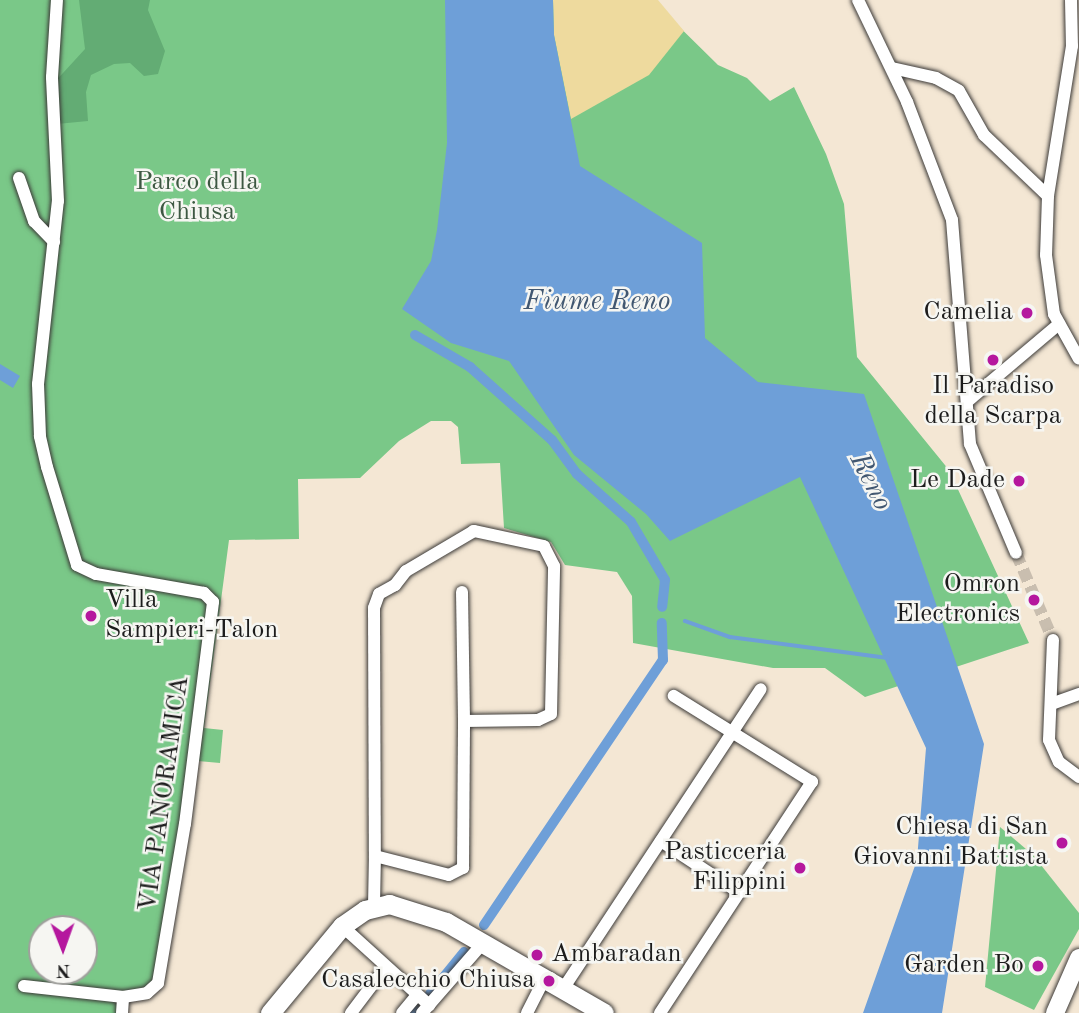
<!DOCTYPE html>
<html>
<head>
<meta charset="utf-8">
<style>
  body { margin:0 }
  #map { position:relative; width:1079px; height:1013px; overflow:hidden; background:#f4e7d4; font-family:"Old Standard TT",serif }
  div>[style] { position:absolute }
  .green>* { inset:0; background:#7ac888 }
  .forest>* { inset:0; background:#63ac74 }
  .sand>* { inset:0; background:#eeda9e }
  .water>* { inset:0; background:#6e9fd8 }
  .stream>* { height:3.5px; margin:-1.75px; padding:0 1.75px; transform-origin:1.75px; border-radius:1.75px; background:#6e9fd8 }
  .canal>* { height:10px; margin:-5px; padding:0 5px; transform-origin:5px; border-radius:5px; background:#6e9fd8 }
  .street-tunnel>* { height:12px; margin-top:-6px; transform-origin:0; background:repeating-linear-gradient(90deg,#c9beaf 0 12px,transparent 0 18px) }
  .roads { filter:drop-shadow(0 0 2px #3c3a38) drop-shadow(0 0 2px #3c3a38) }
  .street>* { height:12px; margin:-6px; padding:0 6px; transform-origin:6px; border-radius:6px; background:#fff }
  .secondary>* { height:18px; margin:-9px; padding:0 9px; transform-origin:9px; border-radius:9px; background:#fff }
  .primary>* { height:19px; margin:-9.5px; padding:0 9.5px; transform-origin:9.5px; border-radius:9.5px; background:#fff }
  .dots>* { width:19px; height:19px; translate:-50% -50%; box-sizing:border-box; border:4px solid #f6f6f2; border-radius:50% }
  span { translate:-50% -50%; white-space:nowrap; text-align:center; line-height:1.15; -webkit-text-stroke:5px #f6f6f2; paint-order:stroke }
  .park-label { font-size:26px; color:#3d5842 }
  .poi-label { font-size:26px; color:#1c1c1c }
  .right { translate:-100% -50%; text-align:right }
  .left { translate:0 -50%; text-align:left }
  .street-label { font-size:26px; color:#1c1c1c }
  .water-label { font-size:28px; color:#415771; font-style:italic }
  .north { position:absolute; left:28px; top:915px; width:70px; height:70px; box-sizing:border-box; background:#f6f6f2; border:2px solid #9f9f9c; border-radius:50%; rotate:179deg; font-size:19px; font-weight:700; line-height:28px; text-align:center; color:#1c1c1c }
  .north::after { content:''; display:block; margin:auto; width:24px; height:32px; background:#b5179e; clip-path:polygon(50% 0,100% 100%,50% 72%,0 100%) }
</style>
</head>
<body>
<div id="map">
  <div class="green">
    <div style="clip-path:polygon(evenodd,0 0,652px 0,718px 65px,747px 78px,770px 101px,794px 87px,826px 154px,844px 204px,857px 357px,949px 470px,1029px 643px,865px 697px,825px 668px,773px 668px,633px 643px,632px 596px,617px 572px,565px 565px,551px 542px,504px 528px,500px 463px,461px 464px,458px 427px,451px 421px,431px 421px,399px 441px,360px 478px,298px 479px,299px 539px,229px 540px,204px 728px,223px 730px,220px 763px,198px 761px,155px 984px,122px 994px,119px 1013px,0 1013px,0 0,42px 929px,84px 929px,84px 971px,42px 971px,42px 929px)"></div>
    <div style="clip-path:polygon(1000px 827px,1033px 855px,1079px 913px,1079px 929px,1034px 1010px,985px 987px)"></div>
  </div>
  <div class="forest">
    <div style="clip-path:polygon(79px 0,150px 0,148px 10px,165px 51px,158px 74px,144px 76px,130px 63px,114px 64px,91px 75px,86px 92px,88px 121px,57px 124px,52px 85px,85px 49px)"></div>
  </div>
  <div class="sand">
    <div style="clip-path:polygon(553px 0,658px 0,684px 31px,649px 75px,571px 119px,554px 35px)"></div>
  </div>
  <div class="water">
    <div style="clip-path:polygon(445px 0,553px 0,554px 35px,580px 166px,702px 243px,705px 338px,758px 382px,864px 394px,984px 744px,942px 1013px,863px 1013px,917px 860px,926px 748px,800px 477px,670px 541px,646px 514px,574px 455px,509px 361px,451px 343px,402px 309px,431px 261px,437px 230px,447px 143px)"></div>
    <div style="clip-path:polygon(0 364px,20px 376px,13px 388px,0 380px)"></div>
  </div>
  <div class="stream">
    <div style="left:685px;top:621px;width:48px;rotate:19.6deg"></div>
    <div style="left:730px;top:637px;width:159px;rotate:7.6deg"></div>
  </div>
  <div class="canal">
    <div style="left:415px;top:335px;width:64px;rotate:30.2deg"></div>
    <div style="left:470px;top:367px;width:110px;rotate:41.7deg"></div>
    <div style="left:552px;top:440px;width:42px;rotate:53.7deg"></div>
    <div style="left:577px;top:474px;width:72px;rotate:41.6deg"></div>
    <div style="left:631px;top:522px;width:67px;rotate:59.6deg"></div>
    <div style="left:665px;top:580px;width:27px;rotate:96deg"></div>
    <div style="left:484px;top:925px;width:320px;rotate:-56deg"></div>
    <div style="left:663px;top:660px;width:37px;rotate:-92deg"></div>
    <div style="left:430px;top:994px;width:54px;rotate:-51deg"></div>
    <div style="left:414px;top:1013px;width:6px;rotate:-51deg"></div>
  </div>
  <div class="street-tunnel">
    <div style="left:1016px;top:553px;width:95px;rotate:67deg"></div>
  </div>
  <div class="roads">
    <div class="street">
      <div style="left:858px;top:0;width:113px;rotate:64.3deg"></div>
      <div style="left:907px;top:102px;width:126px;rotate:69.1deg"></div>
      <div style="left:952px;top:220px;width:225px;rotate:85.4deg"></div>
      <div style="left:970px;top:444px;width:118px;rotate:67.1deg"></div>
      <div style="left:1071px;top:0;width:46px;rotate:88.8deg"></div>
      <div style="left:1072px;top:46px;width:152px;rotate:99.1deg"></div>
      <div style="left:1048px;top:196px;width:59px;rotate:91.9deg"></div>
      <div style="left:1046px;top:255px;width:60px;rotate:82.3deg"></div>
      <div style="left:1054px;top:314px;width:51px;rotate:60.9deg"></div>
      <div style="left:892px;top:68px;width:45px;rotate:12.8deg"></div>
      <div style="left:936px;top:78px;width:26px;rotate:29deg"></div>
      <div style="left:959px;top:91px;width:51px;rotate:60.4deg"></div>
      <div style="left:984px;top:135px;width:88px;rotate:43.6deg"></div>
      <div style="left:19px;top:178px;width:46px;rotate:70.8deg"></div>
      <div style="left:34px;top:221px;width:29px;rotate:46deg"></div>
      <div style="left:969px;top:400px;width:118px;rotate:-40.2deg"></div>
      <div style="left:462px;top:592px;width:129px;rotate:89.1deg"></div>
      <div style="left:1053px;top:640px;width:100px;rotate:92.3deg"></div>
      <div style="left:1049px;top:740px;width:24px;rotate:66deg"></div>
      <div style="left:1059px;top:762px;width:25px;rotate:37deg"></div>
      <div style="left:1054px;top:703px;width:27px;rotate:-20deg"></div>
      <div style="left:661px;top:841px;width:92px;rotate:33.5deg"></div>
      <div style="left:374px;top:906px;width:50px;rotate:-88.9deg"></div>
      <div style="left:375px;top:856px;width:76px;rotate:14.4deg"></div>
      <div style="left:449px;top:875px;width:16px;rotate:-27deg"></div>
      <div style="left:463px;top:868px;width:147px;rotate:-89.6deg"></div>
      <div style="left:464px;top:721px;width:74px;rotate:-0.8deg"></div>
      <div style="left:538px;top:720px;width:14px;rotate:-25deg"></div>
      <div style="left:551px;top:714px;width:148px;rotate:-88.8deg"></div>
      <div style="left:554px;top:566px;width:22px;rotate:-117deg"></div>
      <div style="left:544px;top:546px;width:72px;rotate:-167.9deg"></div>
      <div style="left:474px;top:531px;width:79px;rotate:149.5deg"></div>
      <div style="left:406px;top:571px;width:18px;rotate:128deg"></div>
      <div style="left:395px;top:585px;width:18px;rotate:151deg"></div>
      <div style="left:379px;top:594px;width:15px;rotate:110deg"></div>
      <div style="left:374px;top:608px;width:248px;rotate:89.8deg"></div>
      <div style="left:342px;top:926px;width:118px;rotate:42.2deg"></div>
      <div style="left:24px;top:986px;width:100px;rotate:6.3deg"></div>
      <div style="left:123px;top:997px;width:24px;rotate:-9deg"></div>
      <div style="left:147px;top:993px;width:15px;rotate:-42deg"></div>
      <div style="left:158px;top:983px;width:161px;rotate:-80.4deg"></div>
      <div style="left:185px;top:824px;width:224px;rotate:-82.8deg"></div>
      <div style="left:213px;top:602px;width:13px;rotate:-135deg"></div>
      <div style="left:204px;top:593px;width:110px;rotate:-170deg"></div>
      <div style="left:96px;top:574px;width:21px;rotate:-155deg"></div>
      <div style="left:77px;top:565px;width:102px;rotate:-107deg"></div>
      <div style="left:47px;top:467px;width:32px;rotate:-103deg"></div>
      <div style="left:40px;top:436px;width:52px;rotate:-92.2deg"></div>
      <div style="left:38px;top:384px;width:184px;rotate:-83.8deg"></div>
      <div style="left:58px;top:201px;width:124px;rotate:-92.8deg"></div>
      <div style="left:52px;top:77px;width:77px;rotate:-86.3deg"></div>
      <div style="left:563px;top:989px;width:359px;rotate:-56.6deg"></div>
      <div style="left:122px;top:1013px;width:16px;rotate:-86deg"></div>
      <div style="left:351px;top:1013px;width:56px;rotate:-52.9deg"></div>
      <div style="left:402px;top:1013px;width:23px;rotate:-50deg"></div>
      <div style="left:422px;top:1013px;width:93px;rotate:-48.9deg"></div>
      <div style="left:527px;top:1013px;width:39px;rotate:-63deg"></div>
      <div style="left:660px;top:1013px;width:277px;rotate:-56.7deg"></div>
      <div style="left:812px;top:782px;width:163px;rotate:-148.1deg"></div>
    </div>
    <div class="secondary">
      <div style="left:1055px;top:1013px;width:60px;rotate:-66.4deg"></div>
    </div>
    <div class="primary">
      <div style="left:270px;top:1013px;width:113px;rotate:-50.4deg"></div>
      <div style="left:342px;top:926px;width:28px;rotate:-35deg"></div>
      <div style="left:365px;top:910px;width:25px;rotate:-14deg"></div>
      <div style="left:389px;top:904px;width:60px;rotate:17.5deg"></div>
      <div style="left:446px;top:922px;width:182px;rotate:29.9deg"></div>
    </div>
  </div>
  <div class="dots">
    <div style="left:1027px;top:313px;background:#b5179e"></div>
    <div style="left:993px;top:360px;background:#b5179e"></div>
    <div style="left:1019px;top:481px;background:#b5179e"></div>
    <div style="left:1034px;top:600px;background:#b5179e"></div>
    <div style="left:91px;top:616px;background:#b5179e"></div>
    <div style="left:1062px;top:843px;background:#b5179e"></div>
    <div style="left:800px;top:868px;background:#b5179e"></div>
    <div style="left:537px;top:955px;background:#b5179e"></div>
    <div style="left:1038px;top:966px;background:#b5179e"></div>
    <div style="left:549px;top:981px;background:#b5179e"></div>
  </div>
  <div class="park-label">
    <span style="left:197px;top:198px">Parco della<br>Chiusa</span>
  </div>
  <div class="poi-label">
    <span class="right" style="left:1013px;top:313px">Camelia</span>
    <span style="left:993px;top:402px">Il Paradiso<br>della Scarpa</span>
    <span class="right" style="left:1005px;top:481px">Le Dade</span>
    <span class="right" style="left:1020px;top:600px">Omron<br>Electronics</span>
    <span class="left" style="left:105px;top:616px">Villa<br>Sampieri-Talon</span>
    <span class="right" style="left:1048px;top:843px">Chiesa di San<br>Giovanni Battista</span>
    <span class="right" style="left:786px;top:868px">Pasticceria<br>Filippini</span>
    <span class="left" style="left:551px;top:955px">Ambaradan</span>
    <span class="right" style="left:1024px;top:966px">Garden Bo</span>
    <span class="right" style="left:535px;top:981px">Casalecchio Chiusa</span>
  </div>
  <div class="street-label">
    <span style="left:165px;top:794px;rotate:-82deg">VIA PANORAMICA</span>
  </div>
  <div class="water-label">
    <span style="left:597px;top:302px">Fiume Reno</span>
    <span style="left:870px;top:482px;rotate:63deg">Reno</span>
  </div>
  <div class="north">N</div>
</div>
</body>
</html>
